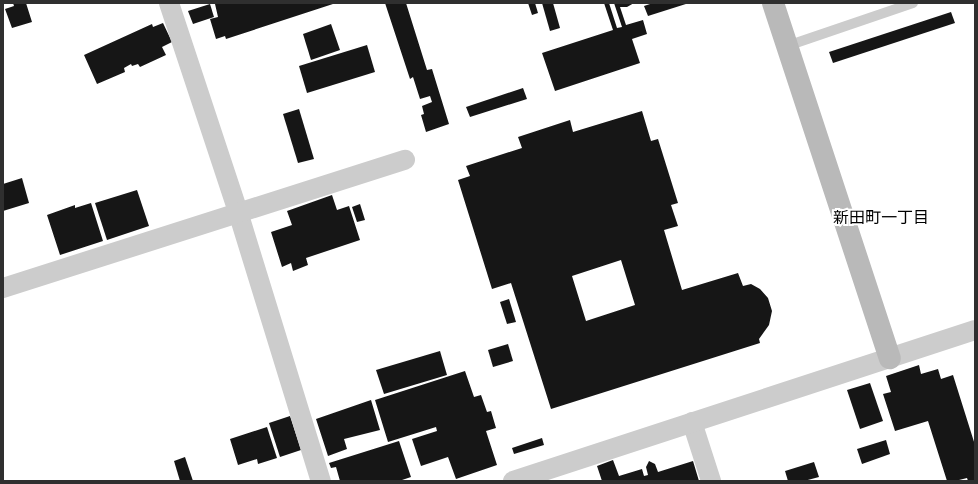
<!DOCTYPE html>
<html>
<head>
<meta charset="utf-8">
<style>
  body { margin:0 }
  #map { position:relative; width:978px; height:484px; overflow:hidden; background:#fff; font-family:Cabin,"Noto Sans JP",sans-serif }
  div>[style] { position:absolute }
  .building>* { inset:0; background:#161616 }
  .lane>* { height:10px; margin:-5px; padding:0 5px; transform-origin:5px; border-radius:5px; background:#ccc }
  .street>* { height:20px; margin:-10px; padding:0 10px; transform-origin:10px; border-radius:10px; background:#ccc }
  .secondary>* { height:22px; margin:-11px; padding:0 11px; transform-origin:11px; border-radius:11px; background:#b9b9b9 }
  span { translate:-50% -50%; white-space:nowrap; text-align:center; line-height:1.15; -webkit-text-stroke:4px #fff; paint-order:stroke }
  .neighbourhood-label { font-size:16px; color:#000 }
  .frame { position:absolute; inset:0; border:4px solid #2f2f2f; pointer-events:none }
</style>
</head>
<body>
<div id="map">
  <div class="building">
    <div style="clip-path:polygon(13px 3px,26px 3px,32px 22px,12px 28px,5px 9px,14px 6px)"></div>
    <div style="clip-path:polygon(219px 3px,336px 3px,226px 39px,225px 36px,216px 39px,210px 19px,218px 17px,215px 4px)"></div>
    <div style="clip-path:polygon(385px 3px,406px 3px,427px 70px,432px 69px,449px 124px,426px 132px,421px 115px,424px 114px,422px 106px,432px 102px,430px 96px,420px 99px,413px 77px,410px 79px)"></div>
    <div style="clip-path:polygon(528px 3px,535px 3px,538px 13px,532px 15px)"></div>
    <div style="clip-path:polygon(542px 3px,553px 3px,560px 28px,550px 31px)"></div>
    <div style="clip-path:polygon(604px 3px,609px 3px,617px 28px,622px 27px,614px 3px,634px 3px,627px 7px,620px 7px,626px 25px,643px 20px,647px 34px,632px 39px,640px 63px,555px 91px,542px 53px,613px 30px)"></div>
    <div style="clip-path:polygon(653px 3px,689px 3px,648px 16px,644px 6px)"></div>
    <div style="clip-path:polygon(210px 4px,214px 17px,193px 24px,188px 11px)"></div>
    <div style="clip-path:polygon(951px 12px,955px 23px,833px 63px,829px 52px)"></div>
    <div style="clip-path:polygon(163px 23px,172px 42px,162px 47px,166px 55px,140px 67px,138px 64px,132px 66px,131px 64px,124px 68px,125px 72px,97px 84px,84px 55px,152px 24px,153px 27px)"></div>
    <div style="clip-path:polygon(331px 24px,340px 50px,311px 60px,303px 34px)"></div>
    <div style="clip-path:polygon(367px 45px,375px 72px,307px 93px,299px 66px)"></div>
    <div style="clip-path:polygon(523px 88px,527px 99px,470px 117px,466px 107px)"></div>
    <div style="clip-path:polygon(299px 109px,314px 159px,298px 163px,283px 114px)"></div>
    <div style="clip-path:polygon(evenodd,642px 111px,651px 141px,658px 139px,678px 203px,671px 205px,678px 226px,664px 230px,682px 290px,738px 273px,743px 286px,751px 284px,760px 289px,768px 298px,772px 311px,769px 325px,759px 339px,760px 343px,551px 409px,511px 283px,492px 289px,458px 180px,470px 176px,466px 166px,522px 148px,518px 137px,570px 120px,573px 132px,642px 111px,621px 260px,635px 305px,586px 321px,572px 276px,621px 260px)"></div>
    <div style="clip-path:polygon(22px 178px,29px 203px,3px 211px,3px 184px)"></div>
    <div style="clip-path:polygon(137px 190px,149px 226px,107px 240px,95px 203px)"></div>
    <div style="clip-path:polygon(332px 195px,337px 210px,349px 206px,360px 240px,306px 258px,308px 265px,293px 271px,291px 263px,282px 267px,271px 232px,292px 225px,287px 211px)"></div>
    <div style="clip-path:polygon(91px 203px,103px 241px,60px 255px,47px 215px,75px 205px,75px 208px)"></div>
    <div style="clip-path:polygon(360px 204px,365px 220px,357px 222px,352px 207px)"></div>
    <div style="clip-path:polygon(509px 299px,516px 322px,507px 324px,500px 302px)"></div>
    <div style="clip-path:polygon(508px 344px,513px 361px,493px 367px,488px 350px)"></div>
    <div style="clip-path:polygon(440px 351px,447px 375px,384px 394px,376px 370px)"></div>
    <div style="clip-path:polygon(919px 365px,921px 374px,938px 369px,941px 379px,953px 375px,975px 445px,975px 481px,968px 481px,967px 478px,955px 481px,947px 481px,928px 421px,895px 431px,883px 394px,891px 392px,886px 376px)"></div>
    <div style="clip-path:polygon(465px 371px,474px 397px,481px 395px,487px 412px,491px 411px,496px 428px,486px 431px,497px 465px,456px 479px,448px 457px,421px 466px,412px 439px,437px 431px,436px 427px,388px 442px,375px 400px)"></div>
    <div style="clip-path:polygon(870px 383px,883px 421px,860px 429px,847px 390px)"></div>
    <div style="clip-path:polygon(371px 400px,380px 430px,344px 439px,347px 449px,328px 456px,316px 419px)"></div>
    <div style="clip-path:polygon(290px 416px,301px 450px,280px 457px,269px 423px)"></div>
    <div style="clip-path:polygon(267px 427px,277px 458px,258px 464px,257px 459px,238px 465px,230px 439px)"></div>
    <div style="clip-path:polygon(542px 438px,544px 445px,514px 454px,512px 448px)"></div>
    <div style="clip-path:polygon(886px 440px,890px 454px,862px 464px,857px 449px)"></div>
    <div style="clip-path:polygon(399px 441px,411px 477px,399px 481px,340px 481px,336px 467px,331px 468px,329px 463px)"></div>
    <div style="clip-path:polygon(185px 457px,193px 481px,180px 481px,174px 461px)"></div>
    <div style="clip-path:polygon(613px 460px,619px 476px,642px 469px,644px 476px,648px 475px,646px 467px,649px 461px,655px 464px,658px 472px,693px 461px,699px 481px,602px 481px,597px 466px)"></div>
    <div style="clip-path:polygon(814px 462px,819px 477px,804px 481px,788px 481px,785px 471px)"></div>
  </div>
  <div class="lane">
    <div style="left:787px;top:46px;width:133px;rotate:-18.8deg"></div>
  </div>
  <div class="street">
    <div style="left:169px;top:3px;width:220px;rotate:71.7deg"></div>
    <div style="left:238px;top:212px;width:282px;rotate:72.9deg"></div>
    <div style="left:3px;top:288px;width:422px;rotate:-17.7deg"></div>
    <div style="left:692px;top:422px;width:62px;rotate:72.1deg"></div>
    <div style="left:513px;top:481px;width:486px;rotate:-18.1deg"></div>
  </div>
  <div class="secondary">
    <div style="left:773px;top:3px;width:374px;rotate:71.8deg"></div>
  </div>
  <div class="neighbourhood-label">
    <span style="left:881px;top:218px">新田町一丁目</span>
  </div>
  <div class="frame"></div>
</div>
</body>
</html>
